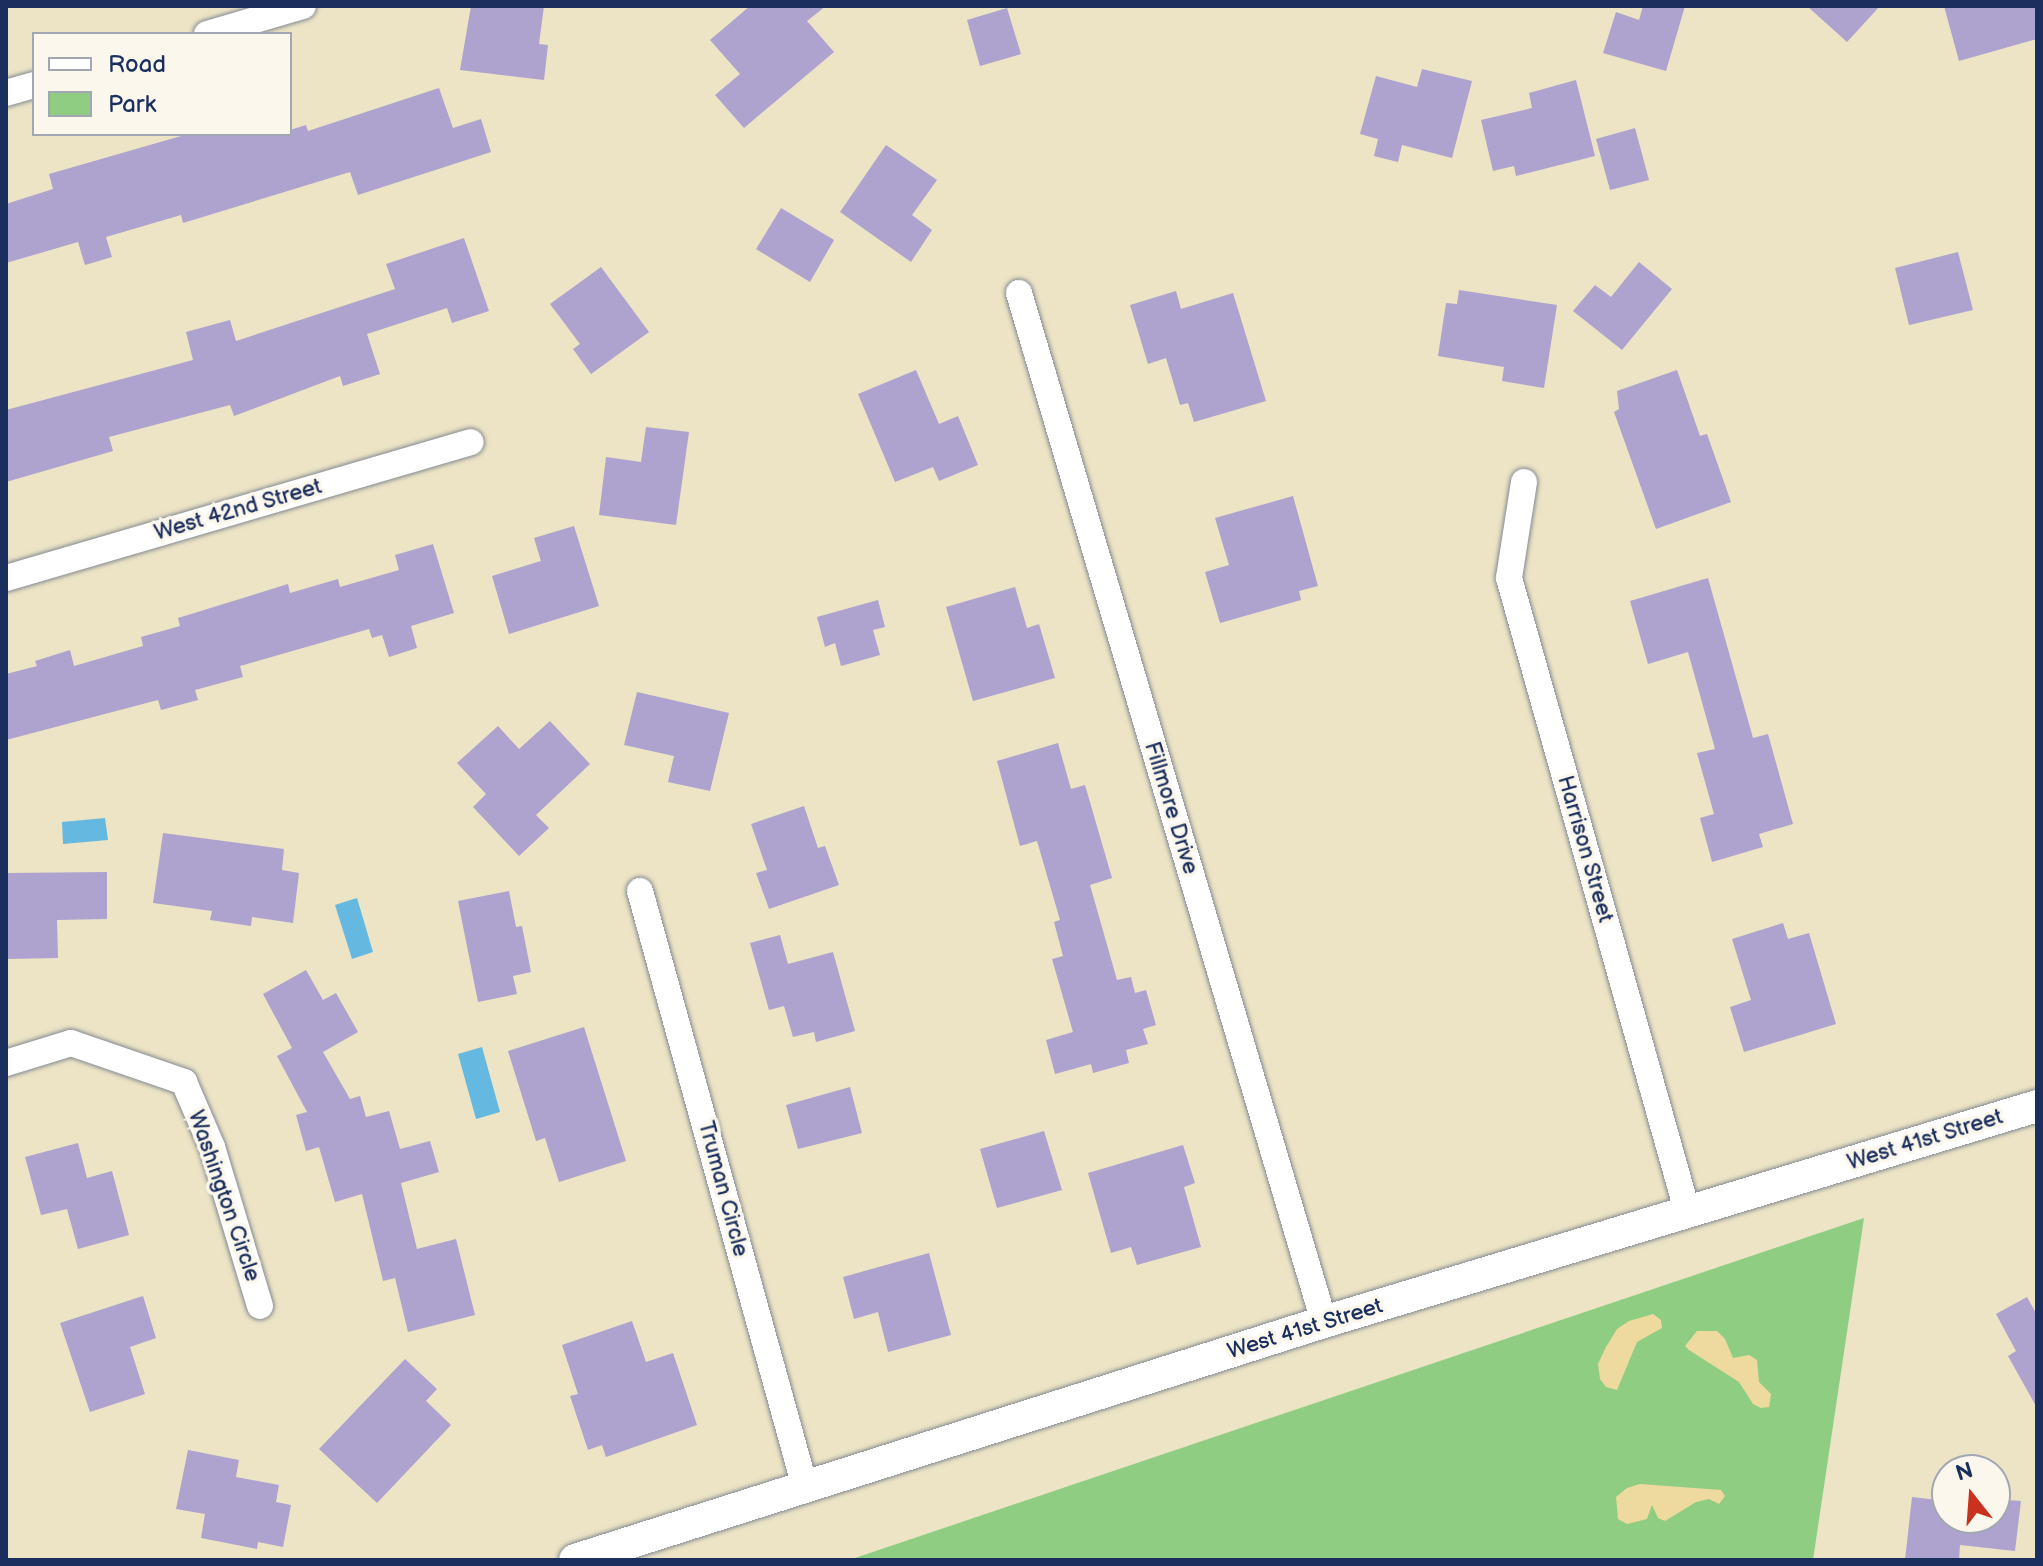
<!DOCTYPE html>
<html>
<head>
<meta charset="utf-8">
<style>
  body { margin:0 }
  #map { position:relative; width:2043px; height:1566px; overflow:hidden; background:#ece4c5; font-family:"Balsamiq Sans",sans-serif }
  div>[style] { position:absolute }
  .green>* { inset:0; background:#8fcd83 }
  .sand>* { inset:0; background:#eeda9e }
  .water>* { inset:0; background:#65b9e1 }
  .building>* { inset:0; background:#aea2ce }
  .roads { filter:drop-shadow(0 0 2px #848a92) drop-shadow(0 0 2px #848a92) }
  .minor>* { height:26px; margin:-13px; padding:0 13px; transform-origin:13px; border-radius:13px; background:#fff }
  .tertiary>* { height:32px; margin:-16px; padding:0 16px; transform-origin:16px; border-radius:16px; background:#fff }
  span { translate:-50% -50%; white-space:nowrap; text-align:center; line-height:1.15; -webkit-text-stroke:7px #fbf7ec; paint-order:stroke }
  .street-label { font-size:22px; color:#1b2f5e }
  .frame { position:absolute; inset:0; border:8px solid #1b2f5e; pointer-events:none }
  .legend { position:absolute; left:32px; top:32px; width:260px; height:104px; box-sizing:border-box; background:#fbf7ec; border:2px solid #a1a7b3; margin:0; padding:10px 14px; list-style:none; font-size:24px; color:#1b2f5e }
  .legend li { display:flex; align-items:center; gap:16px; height:40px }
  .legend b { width:40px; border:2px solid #a1a7b3 }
  .north { position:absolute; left:1931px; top:1454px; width:80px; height:80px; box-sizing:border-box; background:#fbf7ec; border:2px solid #a1a7b3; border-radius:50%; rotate:343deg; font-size:22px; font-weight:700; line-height:32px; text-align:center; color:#1b2f5e }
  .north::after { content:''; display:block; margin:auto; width:28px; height:36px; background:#c8321e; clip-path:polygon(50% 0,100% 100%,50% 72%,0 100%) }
</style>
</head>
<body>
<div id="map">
  <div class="green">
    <div style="clip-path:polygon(1864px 1218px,1813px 1560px,849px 1560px)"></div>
  </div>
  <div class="sand">
    <div style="clip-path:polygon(1653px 1314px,1661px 1320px,1662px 1328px,1637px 1342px,1617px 1390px,1606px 1387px,1600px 1379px,1598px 1364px,1606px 1347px,1617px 1329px,1629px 1321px)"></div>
    <div style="clip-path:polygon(1697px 1331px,1717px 1331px,1725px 1339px,1733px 1358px,1749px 1355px,1757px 1360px,1759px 1382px,1771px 1394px,1769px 1407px,1761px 1408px,1753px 1404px,1739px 1382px,1689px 1350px,1685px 1346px)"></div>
    <div style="clip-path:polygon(1640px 1484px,1721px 1490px,1725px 1496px,1719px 1504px,1709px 1499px,1696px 1502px,1665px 1521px,1658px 1518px,1652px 1505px,1647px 1519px,1627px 1524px,1618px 1519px,1616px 1497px,1627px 1488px)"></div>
  </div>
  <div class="water">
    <div style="clip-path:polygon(105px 818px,108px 840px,63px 844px,62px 822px)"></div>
    <div style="clip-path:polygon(357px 898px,373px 952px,352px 959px,335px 905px)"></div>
    <div style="clip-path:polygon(482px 1047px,500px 1112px,476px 1119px,458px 1054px)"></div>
  </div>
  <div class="building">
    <div style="clip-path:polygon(471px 6px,544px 6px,539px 44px,548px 45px,544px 80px,460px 70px)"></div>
    <div style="clip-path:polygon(750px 6px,826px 6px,807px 21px,834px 52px,744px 128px,715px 95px,740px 74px,710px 40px)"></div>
    <div style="clip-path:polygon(1643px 6px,1685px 6px,1666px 71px,1603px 53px,1616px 12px,1639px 20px)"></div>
    <div style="clip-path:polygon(1807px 6px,1880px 6px,1847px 42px)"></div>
    <div style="clip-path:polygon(1944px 6px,2037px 6px,2037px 39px,1959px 61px)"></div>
    <div style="clip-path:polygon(1007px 8px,1021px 54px,980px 66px,967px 20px)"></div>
    <div style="clip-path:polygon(1422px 69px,1472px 81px,1452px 158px,1402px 145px,1398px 162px,1374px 156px,1378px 139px,1360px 134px,1376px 76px,1417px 87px)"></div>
    <div style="clip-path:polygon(1576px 80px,1595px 156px,1516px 176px,1514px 166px,1493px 171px,1481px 120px,1532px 108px,1529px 93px)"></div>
    <div style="clip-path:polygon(439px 88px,453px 128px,481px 119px,491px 152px,358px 195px,350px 172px,183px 223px,181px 215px,106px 237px,112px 257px,85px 265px,78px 242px,6px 263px,6px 204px,53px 189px,49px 174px,188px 134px,290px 134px,290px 130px,306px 125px,308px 131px)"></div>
    <div style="clip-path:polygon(1635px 128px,1649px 180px,1610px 190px,1596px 139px)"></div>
    <div style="clip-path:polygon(886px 145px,937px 180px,912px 215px,932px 230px,911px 262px,840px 212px)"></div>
    <div style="clip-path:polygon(781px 208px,834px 240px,810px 282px,756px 249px)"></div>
    <div style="clip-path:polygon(464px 238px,489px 311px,452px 323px,447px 308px,367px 334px,380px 374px,343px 386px,340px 376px,234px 416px,230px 405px,109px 437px,113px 451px,6px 482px,6px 410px,193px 360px,186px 332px,230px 320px,236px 341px,395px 289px,386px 264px)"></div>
    <div style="clip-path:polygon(1958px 252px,1973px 310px,1909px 325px,1895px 268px)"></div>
    <div style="clip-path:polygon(1639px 262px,1672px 289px,1622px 350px,1573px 311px,1595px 285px,1611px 297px)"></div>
    <div style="clip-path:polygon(601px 267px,649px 332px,591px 374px,573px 349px,580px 344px,550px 304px)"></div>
    <div style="clip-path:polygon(1459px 290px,1557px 305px,1544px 388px,1502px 381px,1504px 367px,1438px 356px,1446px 303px,1457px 304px)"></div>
    <div style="clip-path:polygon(1176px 291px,1181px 309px,1233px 293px,1266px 401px,1194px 422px,1188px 403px,1180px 405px,1166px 358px,1148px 364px,1130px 305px)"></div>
    <div style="clip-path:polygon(916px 370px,939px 424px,958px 416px,978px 465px,939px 481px,933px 467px,895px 482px,858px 394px)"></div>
    <div style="clip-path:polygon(1677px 370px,1700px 436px,1707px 434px,1731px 502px,1656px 529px,1614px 412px,1619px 409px,1617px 391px)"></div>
    <div style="clip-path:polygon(646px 427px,689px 432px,676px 525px,599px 515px,606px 457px,641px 462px)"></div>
    <div style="clip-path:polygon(1293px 496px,1318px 586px,1299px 591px,1301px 600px,1220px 623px,1205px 572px,1229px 565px,1215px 518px)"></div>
    <div style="clip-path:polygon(574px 526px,599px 606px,509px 634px,492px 576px,541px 561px,534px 538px)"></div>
    <div style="clip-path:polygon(433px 544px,454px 613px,411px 626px,417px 648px,389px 657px,382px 635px,372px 638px,369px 629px,240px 666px,243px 677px,195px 690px,198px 700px,161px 710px,158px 700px,6px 740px,6px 674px,37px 666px,35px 661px,70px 650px,74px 666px,143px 646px,141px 637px,180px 626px,178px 618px,288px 584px,290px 593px,338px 579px,340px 587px,399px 570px,395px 555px)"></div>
    <div style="clip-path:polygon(1708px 578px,1753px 738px,1768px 734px,1793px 824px,1759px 834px,1763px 847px,1712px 862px,1700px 818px,1714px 814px,1697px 753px,1715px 749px,1688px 652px,1648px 664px,1630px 601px)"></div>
    <div style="clip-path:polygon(1015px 587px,1027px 628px,1039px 624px,1055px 678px,973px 701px,946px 607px)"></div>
    <div style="clip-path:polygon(878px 600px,885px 627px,873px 630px,880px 655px,841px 666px,835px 643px,825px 647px,817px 617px)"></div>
    <div style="clip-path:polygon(637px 692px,729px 713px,710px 791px,668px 782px,674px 756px,624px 745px)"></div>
    <div style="clip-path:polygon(550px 721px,590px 764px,536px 815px,549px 828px,519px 856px,473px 807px,486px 794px,457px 763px,498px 726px,519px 749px)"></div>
    <div style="clip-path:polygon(1058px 743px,1071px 789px,1085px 785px,1112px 878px,1090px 885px,1117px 980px,1131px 977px,1135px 993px,1146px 990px,1156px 1025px,1143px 1029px,1148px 1044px,1126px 1050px,1129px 1063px,1093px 1073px,1091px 1064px,1055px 1074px,1046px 1040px,1073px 1032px,1052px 959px,1063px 956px,1054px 922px,1060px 920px,1037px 841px,1020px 846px,997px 761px)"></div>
    <div style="clip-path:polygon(804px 806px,818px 848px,825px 846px,839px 885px,769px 909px,756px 873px,767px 870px,751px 824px)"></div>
    <div style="clip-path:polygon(163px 833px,284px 849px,282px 870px,299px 873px,293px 923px,252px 917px,251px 926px,210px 920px,212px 911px,153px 903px)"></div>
    <div style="clip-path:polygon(107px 872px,107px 919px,57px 920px,58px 958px,6px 959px,6px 873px)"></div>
    <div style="clip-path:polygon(509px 891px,516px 927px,522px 926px,531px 972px,513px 976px,517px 994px,478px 1002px,458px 901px)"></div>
    <div style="clip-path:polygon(1783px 923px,1788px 939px,1809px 933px,1836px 1024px,1744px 1052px,1730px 1007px,1751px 1000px,1732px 939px)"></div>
    <div style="clip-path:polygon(780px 935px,788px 964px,833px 952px,855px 1031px,816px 1042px,814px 1032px,793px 1037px,784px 1006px,769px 1010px,750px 943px)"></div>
    <div style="clip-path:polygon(306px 970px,323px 1000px,336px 993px,358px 1032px,323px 1052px,350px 1099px,360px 1096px,366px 1117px,389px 1111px,400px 1149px,430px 1141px,439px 1172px,401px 1183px,417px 1249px,456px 1239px,475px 1315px,408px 1332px,395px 1278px,383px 1281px,362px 1194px,335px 1202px,319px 1147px,306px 1151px,296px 1115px,307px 1112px,277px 1056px,292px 1048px,263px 994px)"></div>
    <div style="clip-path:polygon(584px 1027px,626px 1161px,559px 1182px,545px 1138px,536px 1141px,508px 1051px)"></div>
    <div style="clip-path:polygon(850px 1087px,862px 1133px,798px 1149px,786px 1105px)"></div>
    <div style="clip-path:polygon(1044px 1131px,1062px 1190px,997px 1208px,980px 1149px)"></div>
    <div style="clip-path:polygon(78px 1143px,87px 1178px,112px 1171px,129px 1235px,78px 1249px,67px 1209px,41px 1215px,25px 1157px)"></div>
    <div style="clip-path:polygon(1183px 1145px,1195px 1183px,1184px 1187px,1201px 1247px,1137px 1265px,1131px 1247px,1111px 1253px,1088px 1173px)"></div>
    <div style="clip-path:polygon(929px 1253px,951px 1335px,888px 1352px,878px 1312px,854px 1319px,843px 1277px)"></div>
    <div style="clip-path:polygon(143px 1296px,156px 1338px,130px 1347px,145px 1394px,90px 1412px,60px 1323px)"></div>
    <div style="clip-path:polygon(2027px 1297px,2037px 1315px,2037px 1408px,2008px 1356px,2016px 1351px,1996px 1314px)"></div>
    <div style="clip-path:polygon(632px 1321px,646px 1362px,673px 1353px,697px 1425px,606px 1457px,602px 1445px,588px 1450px,570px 1396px,578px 1394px,562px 1345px)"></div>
    <div style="clip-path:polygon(405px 1359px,437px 1389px,426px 1401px,451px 1425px,377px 1503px,319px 1449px)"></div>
    <div style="clip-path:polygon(188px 1450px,239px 1460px,236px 1477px,279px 1485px,276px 1502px,291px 1505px,283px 1547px,258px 1542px,257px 1549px,201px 1538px,205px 1514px,176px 1509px)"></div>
    <div style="clip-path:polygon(1938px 1492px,1947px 1493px,1947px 1518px,1995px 1518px,1995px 1499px,2021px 1501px,2015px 1551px,1960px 1545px,1959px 1560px,1905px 1560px,1912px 1497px,1938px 1500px)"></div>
  </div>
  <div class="roads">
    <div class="minor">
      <div style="left:207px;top:34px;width:100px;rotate:-16.3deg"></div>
      <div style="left:6px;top:93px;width:29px;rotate:-16deg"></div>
      <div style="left:1019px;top:293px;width:1073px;rotate:73.49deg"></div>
      <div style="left:1524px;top:482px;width:97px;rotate:98.9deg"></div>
      <div style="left:1509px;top:578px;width:661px;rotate:74.28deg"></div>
      <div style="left:6px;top:578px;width:484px;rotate:-16.3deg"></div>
      <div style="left:640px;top:891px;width:618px;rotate:74.53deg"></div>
      <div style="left:6px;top:1063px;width:68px;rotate:-17.1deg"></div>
      <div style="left:71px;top:1043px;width:120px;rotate:19deg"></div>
      <div style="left:184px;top:1082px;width:71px;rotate:66.7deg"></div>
      <div style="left:212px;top:1147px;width:166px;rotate:73.2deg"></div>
    </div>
    <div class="tertiary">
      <div style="left:575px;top:1560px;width:786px;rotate:-17.63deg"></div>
      <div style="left:1324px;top:1322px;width:745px;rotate:-16.85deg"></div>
    </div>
  </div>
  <div class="street-label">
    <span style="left:238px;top:510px;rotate:-16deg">West 42nd Street</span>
    <span style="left:1171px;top:808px;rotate:73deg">Fillmore Drive</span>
    <span style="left:1585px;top:849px;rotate:74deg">Harrison Street</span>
    <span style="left:1925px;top:1140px;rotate:-17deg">West 41st Street</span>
    <span style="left:723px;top:1189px;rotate:75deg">Truman Circle</span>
    <span style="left:224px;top:1196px;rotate:71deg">Washington Circle</span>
    <span style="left:1305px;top:1329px;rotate:-17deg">West 41st Street</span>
  </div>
  <div class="frame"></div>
  <ul class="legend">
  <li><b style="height:10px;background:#fff"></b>Road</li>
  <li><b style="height:22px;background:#8fcd83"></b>Park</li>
  </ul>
  <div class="north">N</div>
</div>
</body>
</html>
